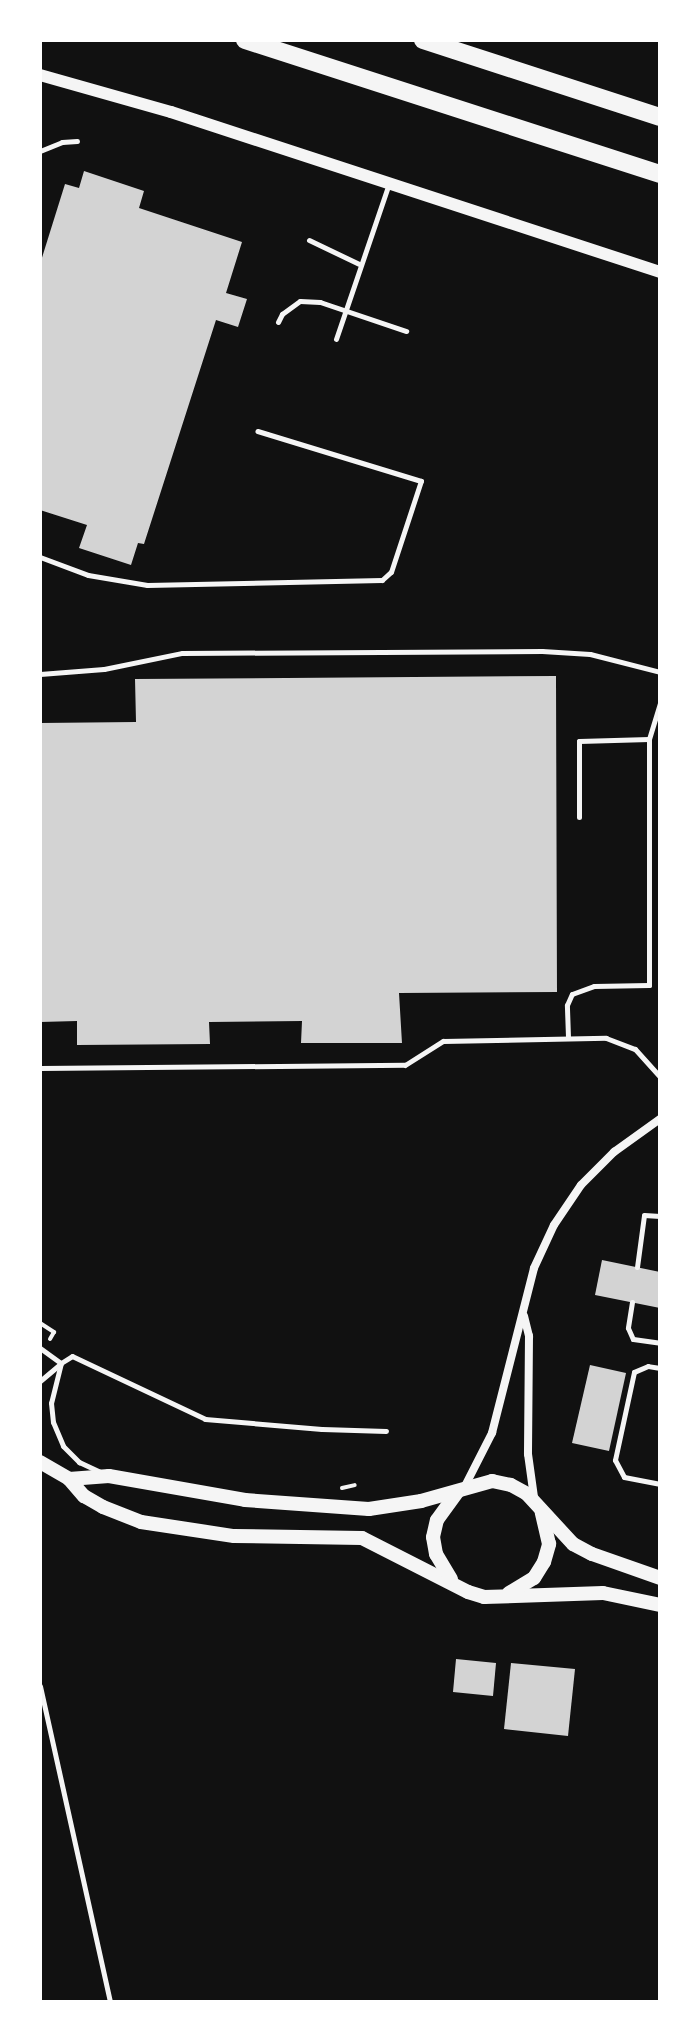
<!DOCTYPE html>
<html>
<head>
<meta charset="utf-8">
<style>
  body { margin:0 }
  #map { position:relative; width:700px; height:2042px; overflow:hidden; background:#111; font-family:"Noto Sans",sans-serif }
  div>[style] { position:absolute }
  .building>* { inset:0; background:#d3d3d3 }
  .path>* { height:4px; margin:-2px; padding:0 2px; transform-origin:2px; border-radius:2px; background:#f5f5f5 }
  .service>* { height:5px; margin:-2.5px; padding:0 2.5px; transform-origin:2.5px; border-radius:2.5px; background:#f5f5f5 }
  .minor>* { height:8px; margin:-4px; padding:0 4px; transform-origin:4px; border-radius:4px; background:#f5f5f5 }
  .tertiary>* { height:12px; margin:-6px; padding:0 6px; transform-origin:6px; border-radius:6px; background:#f5f5f5 }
  .secondary>* { height:14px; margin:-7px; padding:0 7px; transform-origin:7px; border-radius:7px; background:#f5f5f5 }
  .motorway>* { height:18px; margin:-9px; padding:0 9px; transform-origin:9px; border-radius:9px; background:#f5f5f5 }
  span { translate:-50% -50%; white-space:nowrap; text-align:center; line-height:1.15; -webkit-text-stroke:6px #fff; paint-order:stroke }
  .frame { position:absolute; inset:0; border:42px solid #fff; pointer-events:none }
</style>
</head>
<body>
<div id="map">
  <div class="building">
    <div style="clip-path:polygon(84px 171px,144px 191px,139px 208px,242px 242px,226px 293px,247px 299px,238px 327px,216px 320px,144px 544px,138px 543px,131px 565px,79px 548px,87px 525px,40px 510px,40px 264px,65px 184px,79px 188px)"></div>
    <div style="clip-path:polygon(556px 676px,557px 992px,399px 993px,402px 1043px,301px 1043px,302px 1021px,209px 1022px,210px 1044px,77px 1045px,77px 1021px,40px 1022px,40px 723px,136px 722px,135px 679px)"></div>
    <div style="clip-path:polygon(602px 1260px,660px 1272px,660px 1308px,595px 1295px)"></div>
    <div style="clip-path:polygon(590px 1365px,626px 1373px,609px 1451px,572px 1443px)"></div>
    <div style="clip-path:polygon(456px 1659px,496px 1663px,493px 1696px,453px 1692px)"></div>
    <div style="clip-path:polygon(511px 1663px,575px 1669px,568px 1736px,504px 1729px)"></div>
  </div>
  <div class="path">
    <div style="left:40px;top:1323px;width:17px;rotate:33deg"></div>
    <div style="left:54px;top:1332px;width:8px;rotate:120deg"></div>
    <div style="left:342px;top:1488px;width:13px;rotate:-13deg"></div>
  </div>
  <div class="service">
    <div style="left:40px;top:151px;width:24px;rotate:-22deg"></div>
    <div style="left:62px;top:142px;width:15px;rotate:-4deg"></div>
    <div style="left:309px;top:240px;width:55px;rotate:25.6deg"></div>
    <div style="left:278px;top:322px;width:9px;rotate:-63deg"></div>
    <div style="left:282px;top:314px;width:22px;rotate:-36deg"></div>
    <div style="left:300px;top:301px;width:20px;rotate:3deg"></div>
    <div style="left:320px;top:302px;width:91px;rotate:18.6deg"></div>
    <div style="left:336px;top:339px;width:165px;rotate:-71.2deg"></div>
    <div style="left:40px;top:557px;width:51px;rotate:20.6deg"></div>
    <div style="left:88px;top:575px;width:60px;rotate:9.6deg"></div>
    <div style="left:147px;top:585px;width:235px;rotate:-1.2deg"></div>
    <div style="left:382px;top:580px;width:12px;rotate:-42deg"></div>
    <div style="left:391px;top:572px;width:96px;rotate:-71.8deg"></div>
    <div style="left:421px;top:481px;width:171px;rotate:-163deg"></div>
    <div style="left:40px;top:674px;width:64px;rotate:-4.5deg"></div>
    <div style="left:104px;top:669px;width:80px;rotate:-11.6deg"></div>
    <div style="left:182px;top:653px;width:360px;rotate:-0.3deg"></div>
    <div style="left:542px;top:651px;width:48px;rotate:3.6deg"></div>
    <div style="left:590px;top:654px;width:72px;rotate:14.4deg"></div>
    <div style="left:579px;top:817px;width:76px;rotate:-90deg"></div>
    <div style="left:579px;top:741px;width:70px;rotate:-1.6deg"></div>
    <div style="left:568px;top:1037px;width:32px;rotate:-92deg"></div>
    <div style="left:567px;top:1005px;width:12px;rotate:-66deg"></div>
    <div style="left:572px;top:994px;width:23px;rotate:-20deg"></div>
    <div style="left:594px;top:986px;width:55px;rotate:-1deg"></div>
    <div style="left:649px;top:985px;width:246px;rotate:-90deg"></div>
    <div style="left:649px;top:739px;width:39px;rotate:-73deg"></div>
    <div style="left:40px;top:1068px;width:365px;rotate:-0.5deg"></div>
    <div style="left:405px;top:1065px;width:45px;rotate:-32.3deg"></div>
    <div style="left:443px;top:1041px;width:163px;rotate:-1.1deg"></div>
    <div style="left:606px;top:1038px;width:31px;rotate:21deg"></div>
    <div style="left:635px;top:1049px;width:38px;rotate:48deg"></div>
    <div style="left:637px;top:1267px;width:52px;rotate:-82.3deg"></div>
    <div style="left:644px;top:1215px;width:16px;rotate:4deg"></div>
    <div style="left:632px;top:1302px;width:26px;rotate:99deg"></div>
    <div style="left:628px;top:1328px;width:12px;rotate:66deg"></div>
    <div style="left:633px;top:1339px;width:27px;rotate:8deg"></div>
    <div style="left:40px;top:1348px;width:26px;rotate:36deg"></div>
    <div style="left:61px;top:1363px;width:13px;rotate:-32deg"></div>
    <div style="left:72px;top:1356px;width:147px;rotate:25.3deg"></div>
    <div style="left:205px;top:1419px;width:117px;rotate:4.9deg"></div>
    <div style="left:322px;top:1429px;width:64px;rotate:1.8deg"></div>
    <div style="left:61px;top:1363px;width:41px;rotate:104deg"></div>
    <div style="left:51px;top:1403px;width:19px;rotate:84deg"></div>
    <div style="left:53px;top:1422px;width:26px;rotate:67deg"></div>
    <div style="left:63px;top:1446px;width:23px;rotate:45deg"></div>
    <div style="left:79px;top:1462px;width:26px;rotate:25deg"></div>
    <div style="left:660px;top:1368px;width:12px;rotate:-171deg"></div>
    <div style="left:648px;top:1366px;width:15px;rotate:157deg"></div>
    <div style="left:634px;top:1372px;width:90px;rotate:102.2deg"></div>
    <div style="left:615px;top:1460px;width:19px;rotate:62deg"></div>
    <div style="left:624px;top:1477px;width:37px;rotate:11deg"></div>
    <div style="left:40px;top:1381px;width:26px;rotate:-40deg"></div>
    <div style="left:40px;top:1686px;width:324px;rotate:77.5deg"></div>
  </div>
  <div class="minor">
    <div style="left:524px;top:1316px;width:21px;rotate:76deg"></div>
    <div style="left:529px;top:1336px;width:118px;rotate:90.5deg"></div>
    <div style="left:528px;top:1454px;width:43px;rotate:82.1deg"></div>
    <div style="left:464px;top:1488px;width:62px;rotate:-63deg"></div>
    <div style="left:492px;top:1433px;width:170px;rotate:-75.7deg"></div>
    <div style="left:534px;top:1268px;width:47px;rotate:-65.1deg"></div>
    <div style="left:554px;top:1225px;width:48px;rotate:-56deg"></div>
    <div style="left:581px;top:1185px;width:47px;rotate:-45deg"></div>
    <div style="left:614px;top:1152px;width:57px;rotate:-35.7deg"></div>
  </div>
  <div class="tertiary">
    <div style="left:40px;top:75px;width:136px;rotate:15.8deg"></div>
    <div style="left:171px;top:112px;width:515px;rotate:18.12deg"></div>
  </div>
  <div class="secondary">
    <div style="left:40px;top:1462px;width:34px;rotate:30deg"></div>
    <div style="left:69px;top:1479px;width:23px;rotate:49deg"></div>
    <div style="left:84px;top:1496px;width:22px;rotate:30deg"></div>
    <div style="left:103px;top:1507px;width:41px;rotate:21.5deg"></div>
    <div style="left:141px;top:1522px;width:94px;rotate:8.6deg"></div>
    <div style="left:234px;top:1536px;width:128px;rotate:0.9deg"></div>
    <div style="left:362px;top:1538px;width:119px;rotate:27deg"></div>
    <div style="left:468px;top:1592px;width:17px;rotate:17deg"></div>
    <div style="left:484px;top:1597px;width:119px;rotate:-1.9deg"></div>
    <div style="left:603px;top:1593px;width:58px;rotate:11.9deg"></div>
    <div style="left:69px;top:1479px;width:40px;rotate:-4.3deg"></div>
    <div style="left:109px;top:1476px;width:138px;rotate:10deg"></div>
    <div style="left:245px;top:1500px;width:124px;rotate:4.2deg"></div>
    <div style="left:369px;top:1509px;width:53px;rotate:-8.7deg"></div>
    <div style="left:421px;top:1501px;width:74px;rotate:-15.7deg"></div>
    <div style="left:492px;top:1481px;width:19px;rotate:12deg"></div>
    <div style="left:511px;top:1485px;width:18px;rotate:29deg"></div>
    <div style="left:527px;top:1494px;width:68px;rotate:47.4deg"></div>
    <div style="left:573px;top:1544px;width:21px;rotate:28deg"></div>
    <div style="left:592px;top:1554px;width:72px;rotate:19.4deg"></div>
    <div style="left:451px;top:1579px;width:29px;rotate:-121deg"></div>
    <div style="left:436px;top:1554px;width:17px;rotate:-100deg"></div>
    <div style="left:433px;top:1537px;width:17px;rotate:-77deg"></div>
    <div style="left:437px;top:1520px;width:34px;rotate:-54deg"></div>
    <div style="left:509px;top:1593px;width:29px;rotate:-31deg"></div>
    <div style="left:534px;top:1578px;width:19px;rotate:-58deg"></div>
    <div style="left:544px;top:1562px;width:19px;rotate:-74deg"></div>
    <div style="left:549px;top:1544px;width:32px;rotate:-103deg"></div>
  </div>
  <div class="motorway">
    <div style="left:245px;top:40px;width:436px;rotate:17.9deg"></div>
    <div style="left:423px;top:40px;width:249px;rotate:18deg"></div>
  </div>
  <div class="frame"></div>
</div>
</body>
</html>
